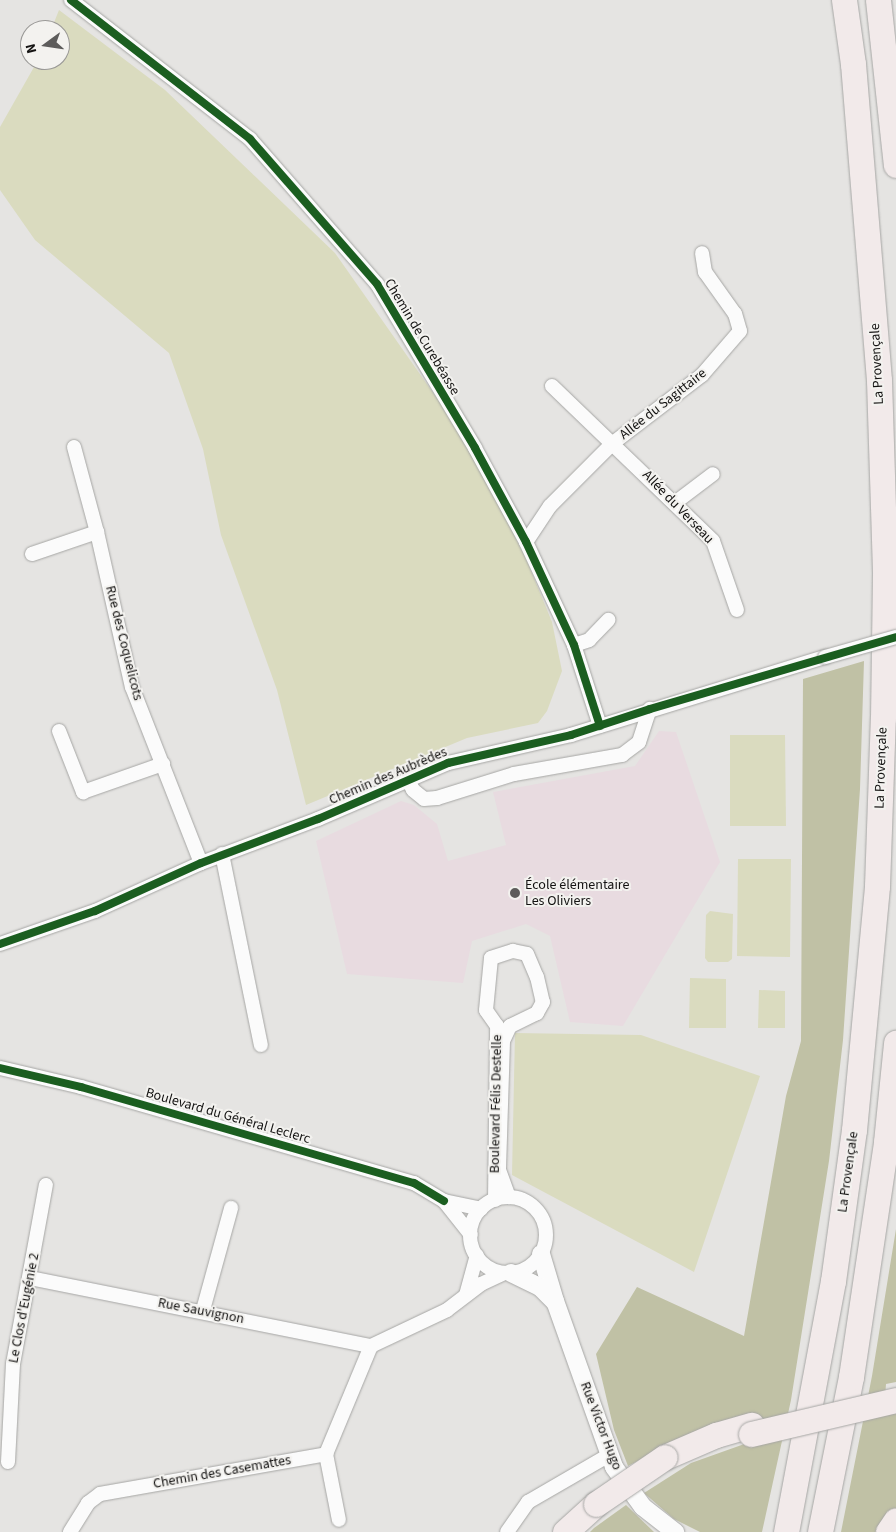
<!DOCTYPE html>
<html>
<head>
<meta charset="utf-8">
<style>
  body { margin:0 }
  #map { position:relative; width:896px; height:1532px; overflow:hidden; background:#e5e4e2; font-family:"Source Sans 3",sans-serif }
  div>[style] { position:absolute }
  .education>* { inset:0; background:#e8dbe0 }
  .green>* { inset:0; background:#dadbbf }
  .forest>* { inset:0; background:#c0c1a5 }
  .roads { filter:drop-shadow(0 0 1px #a6a6a4) drop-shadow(0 0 1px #a6a6a4) }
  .minor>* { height:14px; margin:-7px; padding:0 7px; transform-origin:7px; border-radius:7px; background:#fbfbfb }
  .minor>.ring { margin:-7px; padding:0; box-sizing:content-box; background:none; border:14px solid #fbfbfb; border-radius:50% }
  .tertiary>* { height:18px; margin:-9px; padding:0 9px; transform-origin:9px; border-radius:9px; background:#fbfbfb }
  .motorway>* { height:25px; margin:-12.5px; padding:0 12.5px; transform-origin:12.5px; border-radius:12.5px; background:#f2eaea }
  .bridges { filter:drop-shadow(0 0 1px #a6a6a4) drop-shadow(0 0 1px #a6a6a4) }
  .minor-bridge>* { height:14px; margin:-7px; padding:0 7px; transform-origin:7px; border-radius:7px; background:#fbfbfb }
  .motorway-bridge>* { height:25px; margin:-12.5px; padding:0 12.5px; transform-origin:12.5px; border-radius:12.5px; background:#f2eaea }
  .cycleway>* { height:8px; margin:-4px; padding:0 4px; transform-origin:4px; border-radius:4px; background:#1b5e20 }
  .dots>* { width:14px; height:14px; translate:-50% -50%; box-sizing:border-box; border:2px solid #f3f2ef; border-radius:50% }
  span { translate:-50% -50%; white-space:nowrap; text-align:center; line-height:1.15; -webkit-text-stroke:4px #f3f2ef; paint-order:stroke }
  .street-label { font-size:14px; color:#141312 }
  .poi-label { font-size:14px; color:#141312 }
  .left { translate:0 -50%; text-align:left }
  .north { position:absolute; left:20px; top:20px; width:50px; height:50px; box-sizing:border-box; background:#f3f2ef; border:1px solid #9a9997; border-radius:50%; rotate:256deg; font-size:14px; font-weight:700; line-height:20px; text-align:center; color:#141312 }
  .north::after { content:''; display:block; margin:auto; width:18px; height:22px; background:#5d5c5b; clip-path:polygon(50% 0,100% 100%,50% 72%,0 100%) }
</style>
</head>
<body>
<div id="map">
  <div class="education">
    <div style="clip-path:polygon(659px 731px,676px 732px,720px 862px,623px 1026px,570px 1022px,550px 936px,526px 924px,472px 941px,463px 983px,347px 974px,316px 841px,401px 801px,414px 805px,437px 824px,448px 861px,506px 845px,493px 792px,635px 766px)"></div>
  </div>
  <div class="green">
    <div style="clip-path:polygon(59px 10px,165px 90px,335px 253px,469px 444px,527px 561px,552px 622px,562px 671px,547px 711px,538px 723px,467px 738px,306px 805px,277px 690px,221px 535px,203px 449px,169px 353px,35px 240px,0 190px,0 127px,38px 60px,60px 60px,60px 30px,51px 30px)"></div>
    <div style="clip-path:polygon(730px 735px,785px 735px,786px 826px,730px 826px)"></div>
    <div style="clip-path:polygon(738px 859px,791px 859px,790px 957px,737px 956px)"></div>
    <div style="clip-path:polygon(710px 911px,733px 914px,732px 959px,728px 962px,708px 962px,705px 958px,706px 915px)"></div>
    <div style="clip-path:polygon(690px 978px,726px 979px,726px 1028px,689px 1028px)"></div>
    <div style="clip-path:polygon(759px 990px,785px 991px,785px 1028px,758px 1028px)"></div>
    <div style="clip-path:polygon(515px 1033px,641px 1035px,760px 1076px,694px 1272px,512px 1175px)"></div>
  </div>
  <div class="forest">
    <div style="clip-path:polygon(864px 661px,860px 789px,843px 1040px,829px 1161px,791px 1400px,762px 1532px,700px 1532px,674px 1519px,644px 1493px,691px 1463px,750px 1442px,754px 1418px,653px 1453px,628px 1466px,614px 1430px,596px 1354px,637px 1287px,744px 1336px,786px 1096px,801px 1041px,803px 679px)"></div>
    <div style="clip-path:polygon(896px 1229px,896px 1382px,886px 1384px,884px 1410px,896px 1408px,896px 1510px,879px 1532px,841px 1532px,872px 1376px)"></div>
    <div style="clip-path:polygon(626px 1505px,654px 1532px,590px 1532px,594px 1528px)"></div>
  </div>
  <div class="roads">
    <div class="minor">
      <div style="left:71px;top:0;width:227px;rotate:37.8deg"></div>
      <div style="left:250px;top:139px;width:193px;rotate:48.8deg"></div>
      <div style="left:377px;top:284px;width:191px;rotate:59.1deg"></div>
      <div style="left:475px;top:448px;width:107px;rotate:61.5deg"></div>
      <div style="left:526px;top:542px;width:114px;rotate:65deg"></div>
      <div style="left:574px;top:645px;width:85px;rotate:72.2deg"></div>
      <div style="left:552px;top:386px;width:223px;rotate:43.9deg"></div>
      <div style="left:713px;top:541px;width:73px;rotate:70.8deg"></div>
      <div style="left:74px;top:447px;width:88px;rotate:74.9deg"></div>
      <div style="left:97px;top:532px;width:159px;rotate:77.3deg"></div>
      <div style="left:132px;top:687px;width:189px;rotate:68.6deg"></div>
      <div style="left:676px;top:502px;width:46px;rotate:-37.1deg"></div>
      <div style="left:526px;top:542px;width:43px;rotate:-56.3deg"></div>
      <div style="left:550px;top:506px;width:89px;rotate:-45deg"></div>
      <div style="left:613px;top:443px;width:112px;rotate:-37.4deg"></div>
      <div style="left:702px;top:375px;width:58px;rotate:-49.2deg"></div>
      <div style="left:740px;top:331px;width:18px;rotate:-106deg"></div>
      <div style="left:735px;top:314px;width:52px;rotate:-125.5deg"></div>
      <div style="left:705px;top:272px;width:19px;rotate:-99deg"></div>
      <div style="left:32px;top:554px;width:69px;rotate:-18.7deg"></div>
      <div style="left:574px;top:645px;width:16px;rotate:-18deg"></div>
      <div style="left:589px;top:640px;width:28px;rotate:-46deg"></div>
      <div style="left:59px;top:731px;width:66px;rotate:68.5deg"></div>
      <div style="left:83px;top:792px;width:85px;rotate:-19.3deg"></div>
      <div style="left:407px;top:778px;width:13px;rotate:63deg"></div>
      <div style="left:413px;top:790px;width:14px;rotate:39deg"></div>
      <div style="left:424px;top:799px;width:13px;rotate:-4deg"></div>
      <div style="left:437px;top:798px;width:81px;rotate:-17.3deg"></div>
      <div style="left:514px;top:774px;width:110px;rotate:-10deg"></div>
      <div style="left:622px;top:755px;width:21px;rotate:-37deg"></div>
      <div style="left:639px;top:742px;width:35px;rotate:-72deg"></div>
      <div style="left:222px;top:854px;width:195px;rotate:78.5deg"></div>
      <div style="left:0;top:944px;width:101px;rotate:-19.2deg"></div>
      <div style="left:95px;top:911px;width:116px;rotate:-24.4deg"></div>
      <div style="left:201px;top:863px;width:125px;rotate:-20.6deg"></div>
      <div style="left:318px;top:819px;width:142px;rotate:-23.3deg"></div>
      <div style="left:448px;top:763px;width:126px;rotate:-12.8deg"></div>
      <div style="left:571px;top:735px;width:266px;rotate:-17.1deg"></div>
      <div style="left:0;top:1068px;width:83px;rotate:13.2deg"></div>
      <div style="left:81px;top:1087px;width:347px;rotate:16.1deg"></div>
      <div style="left:414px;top:1183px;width:35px;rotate:31deg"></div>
      <div style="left:444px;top:1201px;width:38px;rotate:12deg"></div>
      <div class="ring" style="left:470px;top:1197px;width:62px;height:62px"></div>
      <div style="left:495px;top:1200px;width:174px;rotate:-89.3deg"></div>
      <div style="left:497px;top:1026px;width:19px;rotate:-125deg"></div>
      <div style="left:486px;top:1010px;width:52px;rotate:-84.5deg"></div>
      <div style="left:491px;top:958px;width:23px;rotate:-18deg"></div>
      <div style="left:513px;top:951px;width:14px;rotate:12deg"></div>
      <div style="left:527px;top:954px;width:25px;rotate:67deg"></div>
      <div style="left:537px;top:977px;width:26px;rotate:77deg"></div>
      <div style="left:543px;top:1002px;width:13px;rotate:119deg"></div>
      <div style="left:537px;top:1013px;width:30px;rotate:154deg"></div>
      <div style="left:510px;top:1026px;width:17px;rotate:115deg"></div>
      <div style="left:503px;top:1041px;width:129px;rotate:91.8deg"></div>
      <div style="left:499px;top:1170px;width:29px;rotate:70deg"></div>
      <div style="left:444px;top:1201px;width:43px;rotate:51.5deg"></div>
      <div style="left:30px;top:1278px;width:348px;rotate:11.3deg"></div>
      <div style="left:466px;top:1295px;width:41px;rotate:-74.6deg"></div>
      <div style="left:203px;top:1310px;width:106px;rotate:-74.6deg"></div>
      <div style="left:326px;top:1454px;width:117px;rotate:-67.4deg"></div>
      <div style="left:371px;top:1346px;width:84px;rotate:-25.3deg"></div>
      <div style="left:447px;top:1310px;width:43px;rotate:-37.4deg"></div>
      <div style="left:481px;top:1284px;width:26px;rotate:-25deg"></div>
      <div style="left:326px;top:1454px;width:67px;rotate:78.9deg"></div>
      <div style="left:8px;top:1462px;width:98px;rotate:-87.1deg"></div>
      <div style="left:13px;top:1364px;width:182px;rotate:-79.6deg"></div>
      <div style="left:70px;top:1532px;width:34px;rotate:-58deg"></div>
      <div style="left:88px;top:1503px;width:15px;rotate:-37deg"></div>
      <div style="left:100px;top:1494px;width:230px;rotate:-10deg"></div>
      <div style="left:507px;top:1532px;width:37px;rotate:-55deg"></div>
      <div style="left:528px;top:1502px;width:94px;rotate:-30.1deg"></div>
    </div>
    <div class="tertiary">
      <div style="left:541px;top:1254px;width:49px;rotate:73.4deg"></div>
      <div style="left:555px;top:1301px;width:176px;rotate:70.4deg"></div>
      <div style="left:614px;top:1467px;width:49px;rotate:54.1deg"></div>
      <div style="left:643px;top:1507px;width:41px;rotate:38deg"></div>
      <div style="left:511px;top:1273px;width:32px;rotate:26deg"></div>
      <div style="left:540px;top:1287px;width:20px;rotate:45deg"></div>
    </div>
    <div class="motorway">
      <div style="left:878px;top:0;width:166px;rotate:83.8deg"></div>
      <div style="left:665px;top:1457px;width:56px;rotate:-23.3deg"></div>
      <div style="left:716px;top:1435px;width:37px;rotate:-16deg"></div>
      <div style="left:565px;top:1532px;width:42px;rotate:-42.1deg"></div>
      <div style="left:786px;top:1532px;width:255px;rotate:-79.4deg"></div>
      <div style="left:833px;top:1281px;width:152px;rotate:-82.1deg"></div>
      <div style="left:854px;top:1130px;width:245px;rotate:-84.6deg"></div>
      <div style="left:877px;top:886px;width:168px;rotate:-88deg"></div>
      <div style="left:883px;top:718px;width:147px;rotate:-89.2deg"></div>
      <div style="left:885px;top:571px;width:191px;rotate:-91.8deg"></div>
      <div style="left:879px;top:380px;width:317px;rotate:-94.7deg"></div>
      <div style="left:853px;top:64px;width:65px;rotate:-98deg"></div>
      <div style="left:820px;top:1532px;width:158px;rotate:-78.7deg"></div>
      <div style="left:851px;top:1377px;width:238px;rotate:-81.5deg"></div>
      <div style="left:886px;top:1142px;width:100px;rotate:-84.2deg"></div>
      <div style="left:888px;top:1532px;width:14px;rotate:-56deg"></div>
    </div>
  </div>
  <div class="bridges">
    <div class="minor-bridge">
      <div style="left:825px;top:657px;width:74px;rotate:-15.7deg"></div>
    </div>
    <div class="motorway-bridge">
      <div style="left:751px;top:1434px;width:149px;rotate:-13.2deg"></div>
      <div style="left:596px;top:1504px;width:83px;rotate:-34.3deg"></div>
    </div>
  </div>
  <div class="cycleway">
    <div style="left:71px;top:0;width:227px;rotate:37.8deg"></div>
    <div style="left:250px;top:139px;width:193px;rotate:48.8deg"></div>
    <div style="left:377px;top:284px;width:191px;rotate:59.1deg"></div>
    <div style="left:475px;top:448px;width:107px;rotate:61.5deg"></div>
    <div style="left:526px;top:542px;width:114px;rotate:65deg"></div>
    <div style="left:574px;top:645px;width:85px;rotate:72.2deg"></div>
    <div style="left:0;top:944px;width:101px;rotate:-19.2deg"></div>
    <div style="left:95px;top:911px;width:116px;rotate:-24.4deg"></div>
    <div style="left:201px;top:863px;width:125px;rotate:-20.6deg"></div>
    <div style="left:318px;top:819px;width:142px;rotate:-23.3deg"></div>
    <div style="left:448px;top:763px;width:126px;rotate:-12.8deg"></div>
    <div style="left:571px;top:735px;width:83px;rotate:-18.2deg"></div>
    <div style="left:650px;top:709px;width:256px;rotate:-16.3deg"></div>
    <div style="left:0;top:1068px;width:83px;rotate:13.2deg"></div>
    <div style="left:81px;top:1087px;width:347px;rotate:16.1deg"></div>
    <div style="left:414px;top:1183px;width:35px;rotate:31deg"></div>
  </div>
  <div class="dots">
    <div style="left:515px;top:893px;background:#5d5c5b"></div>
  </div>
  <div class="street-label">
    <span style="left:422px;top:337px;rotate:59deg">Chemin de Curebéasse</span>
    <span style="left:877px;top:364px;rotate:-93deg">La Provençale</span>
    <span style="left:663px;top:404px;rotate:-38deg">Allée du Sagittaire</span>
    <span style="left:678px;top:507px;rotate:46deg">Allée du Verseau</span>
    <span style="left:124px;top:643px;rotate:76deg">Rue des Coquelicots</span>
    <span style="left:881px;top:768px;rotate:-88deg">La Provençale</span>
    <span style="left:388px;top:776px;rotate:-23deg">Chemin des Aubrèdes</span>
    <span style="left:496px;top:1104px;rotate:-89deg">Boulevard Félis Destelle</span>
    <span style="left:228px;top:1116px;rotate:16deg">Boulevard du Général Leclerc</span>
    <span style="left:848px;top:1172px;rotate:-82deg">La Provençale</span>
    <span style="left:24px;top:1308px;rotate:-79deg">Le Clos d'Eugénie 2</span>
    <span style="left:201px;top:1311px;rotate:11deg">Rue Sauvignon</span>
    <span style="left:601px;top:1426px;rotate:69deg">Rue Victor Hugo</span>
    <span style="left:222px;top:1472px;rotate:-10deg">Chemin des Casemattes</span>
  </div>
  <div class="poi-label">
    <span class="left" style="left:525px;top:893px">École élémentaire<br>Les Oliviers</span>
  </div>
  <div class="north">N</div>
</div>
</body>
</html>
